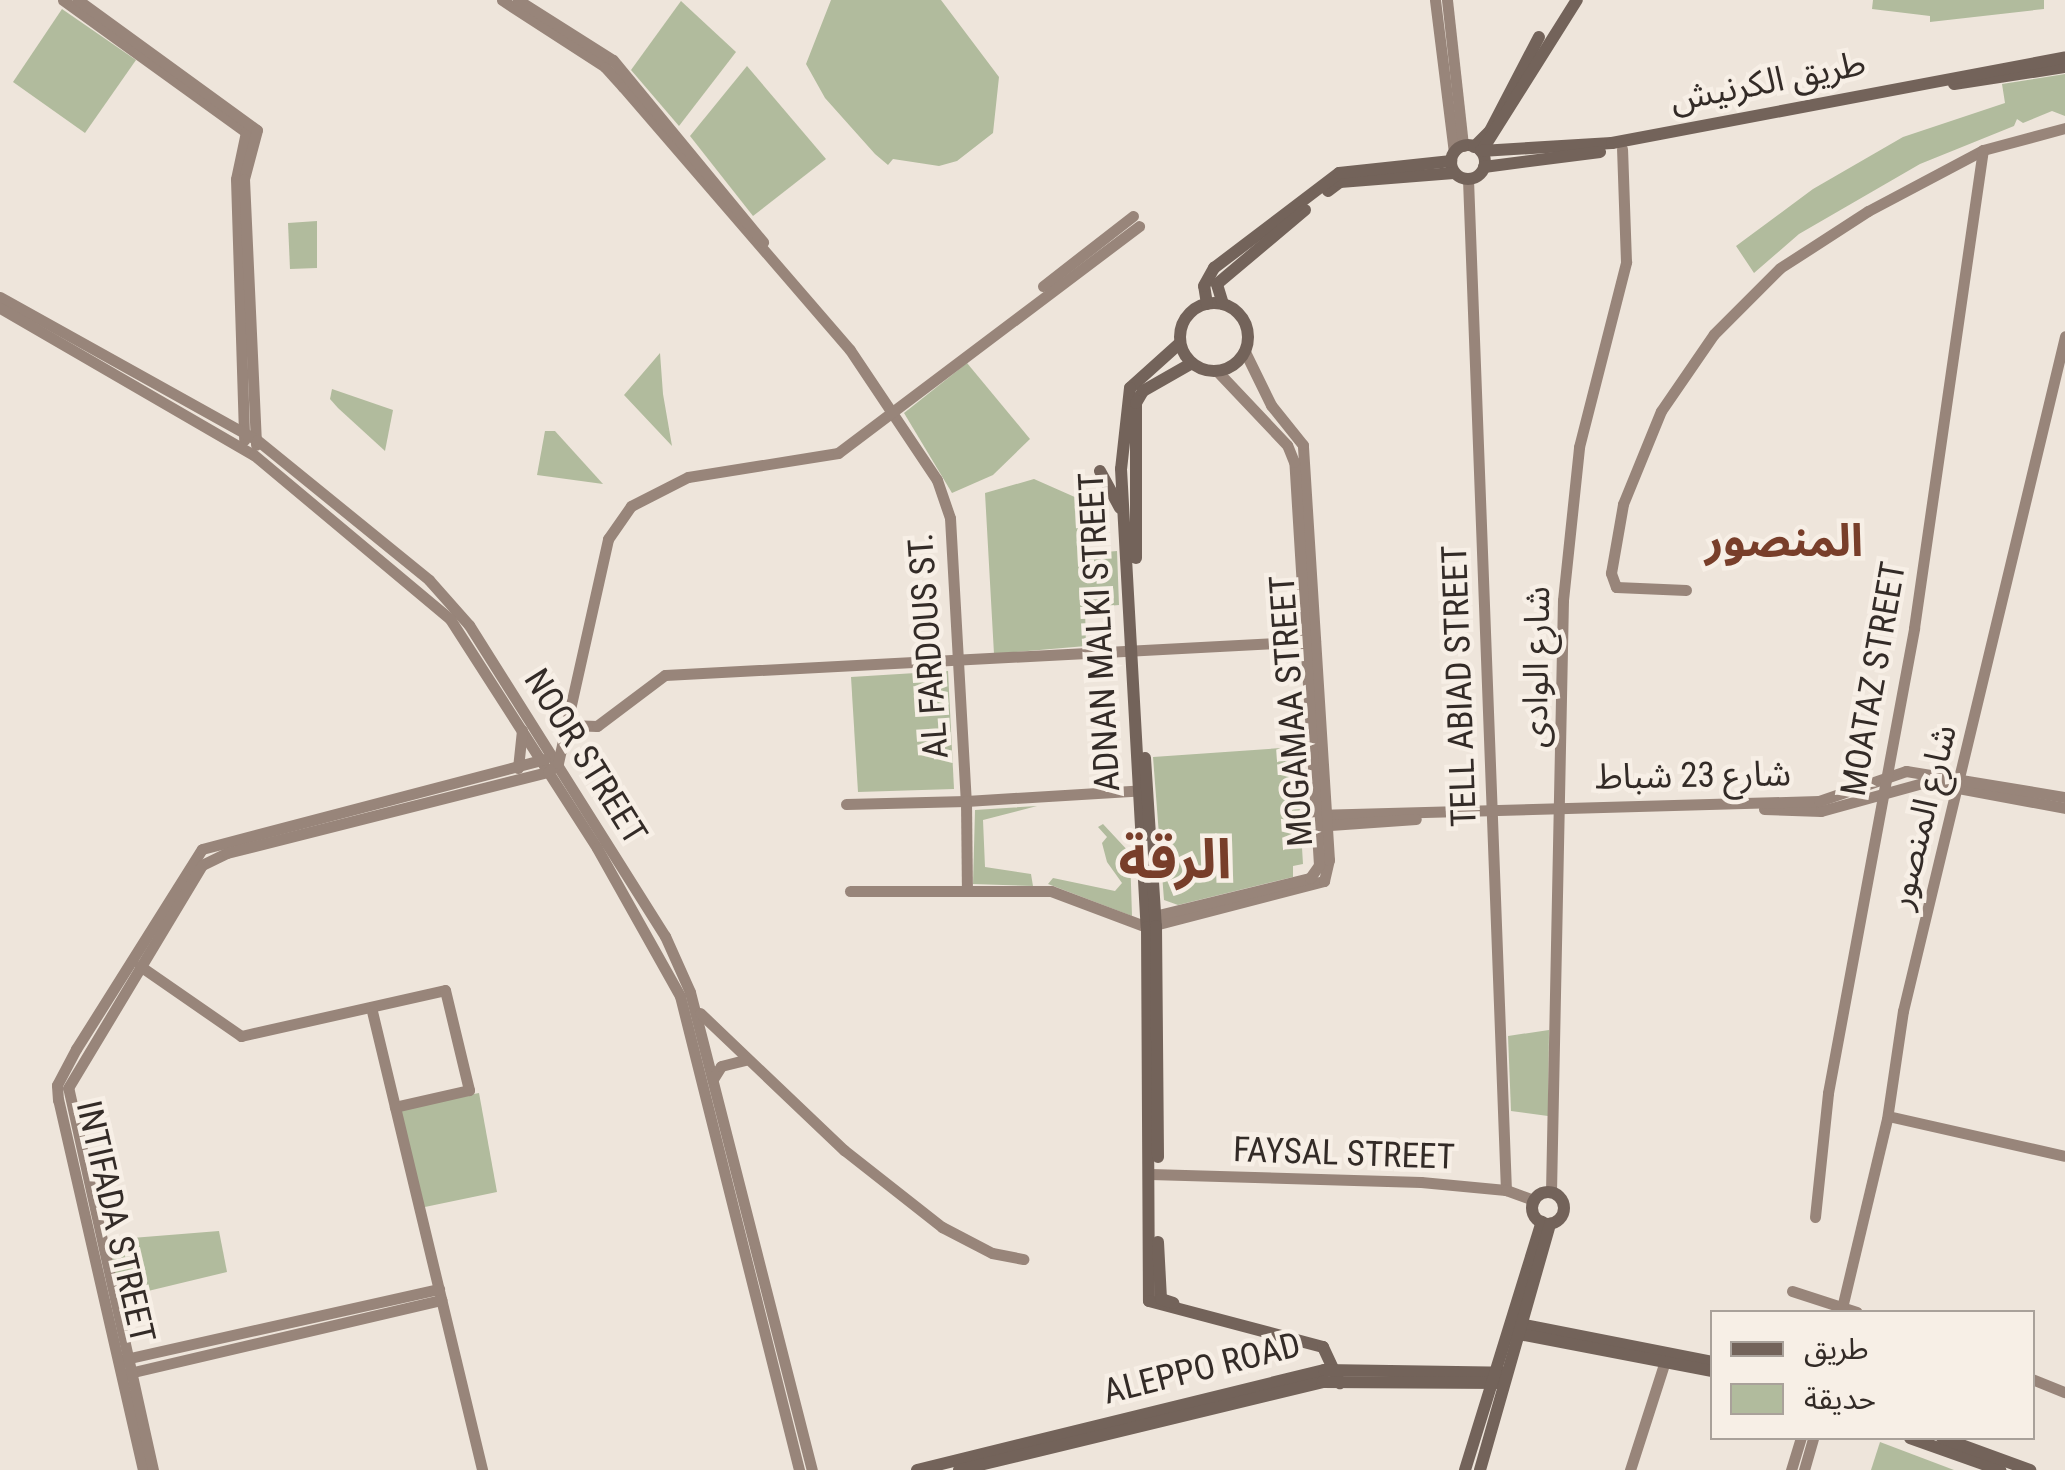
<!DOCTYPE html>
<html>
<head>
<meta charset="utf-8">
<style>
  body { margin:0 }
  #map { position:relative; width:2065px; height:1470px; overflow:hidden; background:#eee5db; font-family:"Roboto Condensed","Noto Sans Arabic",sans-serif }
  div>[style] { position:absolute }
  .green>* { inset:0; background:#b1bb9d }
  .secondary>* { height:11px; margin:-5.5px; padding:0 5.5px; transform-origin:5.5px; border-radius:5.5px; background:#98857a }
  .primary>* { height:12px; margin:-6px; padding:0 6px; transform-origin:6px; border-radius:6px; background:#73635a }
  .primary>.ring { margin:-6px; padding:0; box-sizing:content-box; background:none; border:12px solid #73635a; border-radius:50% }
  span { translate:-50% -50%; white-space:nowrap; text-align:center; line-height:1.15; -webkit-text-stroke:9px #f7efe6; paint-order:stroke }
  .street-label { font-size:35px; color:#332b27 }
  .district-label { font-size:45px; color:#783e2a; font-weight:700 }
  .town-label { font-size:55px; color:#783e2a; font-weight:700 }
  .legend { position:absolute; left:1710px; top:1310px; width:325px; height:130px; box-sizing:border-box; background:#f7efe6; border:2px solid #a9a19a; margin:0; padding:12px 18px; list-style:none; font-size:30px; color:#332b27 }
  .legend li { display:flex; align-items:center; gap:20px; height:50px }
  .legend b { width:50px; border:2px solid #a9a19a }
</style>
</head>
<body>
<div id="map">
  <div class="green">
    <div style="clip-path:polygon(831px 0,941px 0,999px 77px,993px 133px,957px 161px,939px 166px,893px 159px,888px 165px,875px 154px,825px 98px,806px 64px)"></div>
    <div style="clip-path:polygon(1873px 0,2044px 0,2044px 9px,1930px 22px,1930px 16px,1872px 9px)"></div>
    <div style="clip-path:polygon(681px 1px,736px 52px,679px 126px,631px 70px)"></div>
    <div style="clip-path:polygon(62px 9px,136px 60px,85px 133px,13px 82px)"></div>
    <div style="clip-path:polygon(747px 66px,826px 159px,753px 216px,690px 136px)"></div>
    <div style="clip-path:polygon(2065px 74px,2065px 116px,2052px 111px,2023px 123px,2017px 119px,2014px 126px,1920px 164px,1799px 234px,1754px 273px,1736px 246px,1813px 189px,1903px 137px,2005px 103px,2002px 84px)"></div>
    <div style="clip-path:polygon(317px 221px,317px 268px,290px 269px,288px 223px)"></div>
    <div style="clip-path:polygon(660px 353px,663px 394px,672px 446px,624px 395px)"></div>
    <div style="clip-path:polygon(967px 363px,1030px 439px,993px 475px,952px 493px,904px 413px)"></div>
    <div style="clip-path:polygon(332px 389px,393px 410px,385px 451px,338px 408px,330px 399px)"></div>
    <div style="clip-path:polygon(545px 431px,555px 431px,603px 484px,537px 475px)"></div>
    <div style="clip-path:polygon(1034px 479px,1077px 498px,1082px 554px,1117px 551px,1119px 605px,1085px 608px,1086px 646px,994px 654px,985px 493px)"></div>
    <div style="clip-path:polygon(948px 671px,954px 789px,858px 792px,851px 677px)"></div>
    <div style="clip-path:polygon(1296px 747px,1303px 864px,1293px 866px,1293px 877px,1178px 905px,1164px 900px,1153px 757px)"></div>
    <div style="clip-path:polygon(1037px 806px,983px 820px,985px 867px,1031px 874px,1033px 886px,973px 884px,975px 810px)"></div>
    <div style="clip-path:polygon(1103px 824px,1130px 853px,1132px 916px,1048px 884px,1053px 878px,1115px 891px,1122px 883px,1107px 862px,1102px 843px,1107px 837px,1098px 827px)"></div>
    <div style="clip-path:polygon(1549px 1030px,1548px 1116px,1511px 1111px,1508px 1036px)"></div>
    <div style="clip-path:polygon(479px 1093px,497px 1192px,420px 1208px,397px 1109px)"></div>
    <div style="clip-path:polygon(219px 1231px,227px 1272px,119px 1298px,107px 1240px)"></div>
    <div style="clip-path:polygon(1880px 1442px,1954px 1470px,1871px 1470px)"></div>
  </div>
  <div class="secondary">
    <div style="left:63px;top:0;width:226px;rotate:35.8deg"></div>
    <div style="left:246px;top:132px;width:48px;rotate:102deg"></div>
    <div style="left:236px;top:179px;width:261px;rotate:88.2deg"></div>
    <div style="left:78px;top:0;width:221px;rotate:36deg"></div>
    <div style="left:257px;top:130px;width:51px;rotate:104.9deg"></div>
    <div style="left:244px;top:179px;width:266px;rotate:87.4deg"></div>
    <div style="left:502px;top:0;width:123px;rotate:33deg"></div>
    <div style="left:605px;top:67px;width:27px;rotate:48deg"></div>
    <div style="left:623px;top:87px;width:347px;rotate:49.2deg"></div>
    <div style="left:850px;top:350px;width:156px;rotate:56.2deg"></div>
    <div style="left:937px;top:480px;width:40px;rotate:71.1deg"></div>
    <div style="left:950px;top:518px;width:283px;rotate:86.8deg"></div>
    <div style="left:966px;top:801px;width:181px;rotate:-3.5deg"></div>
    <div style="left:518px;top:0;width:112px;rotate:32.3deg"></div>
    <div style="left:613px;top:60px;width:236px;rotate:50.5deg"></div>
    <div style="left:1435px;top:0;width:153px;rotate:82.9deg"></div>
    <div style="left:1447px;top:0;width:147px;rotate:83.7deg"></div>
    <div style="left:1468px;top:179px;width:1012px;rotate:87.85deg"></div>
    <div style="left:1043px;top:286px;width:114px;rotate:-37.9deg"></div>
    <div style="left:0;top:297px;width:294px;rotate:29.1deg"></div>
    <div style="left:257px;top:440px;width:222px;rotate:39.1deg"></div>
    <div style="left:429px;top:580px;width:60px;rotate:48.4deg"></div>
    <div style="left:469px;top:625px;width:368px;rotate:57.8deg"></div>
    <div style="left:665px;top:936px;width:61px;rotate:65.9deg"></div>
    <div style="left:690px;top:992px;width:493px;rotate:75.7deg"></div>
    <div style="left:0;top:308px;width:293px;rotate:30.1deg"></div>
    <div style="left:254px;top:455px;width:256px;rotate:39.9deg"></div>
    <div style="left:450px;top:619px;width:272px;rotate:57.3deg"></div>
    <div style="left:597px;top:848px;width:170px;rotate:60.7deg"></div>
    <div style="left:680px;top:996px;width:489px;rotate:75.9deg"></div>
    <div style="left:1686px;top:590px;width:70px;rotate:-177.5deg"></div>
    <div style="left:1616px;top:587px;width:15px;rotate:-110deg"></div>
    <div style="left:1611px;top:573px;width:70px;rotate:-80.1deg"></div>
    <div style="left:1623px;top:504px;width:100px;rotate:-67.8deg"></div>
    <div style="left:1661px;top:411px;width:93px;rotate:-55.5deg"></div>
    <div style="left:1714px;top:334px;width:93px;rotate:-45deg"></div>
    <div style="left:1780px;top:268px;width:105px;rotate:-32.9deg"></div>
    <div style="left:1868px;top:211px;width:130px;rotate:-27.9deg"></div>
    <div style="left:1983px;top:150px;width:85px;rotate:-15deg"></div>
    <div style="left:568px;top:725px;width:29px;rotate:2deg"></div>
    <div style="left:597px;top:726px;width:85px;rotate:-36.9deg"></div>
    <div style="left:665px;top:675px;width:651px;rotate:-2.99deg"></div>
    <div style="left:518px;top:768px;width:38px;rotate:-84deg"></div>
    <div style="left:846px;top:804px;width:120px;rotate:-1.4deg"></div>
    <div style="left:966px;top:801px;width:90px;rotate:89.4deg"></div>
    <div style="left:1764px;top:809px;width:57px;rotate:2deg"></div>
    <div style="left:1821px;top:811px;width:109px;rotate:-15.4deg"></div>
    <div style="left:1926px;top:782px;width:141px;rotate:10.6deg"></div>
    <div style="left:1315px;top:815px;width:504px;rotate:-1.59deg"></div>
    <div style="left:1819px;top:801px;width:92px;rotate:-19deg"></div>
    <div style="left:1906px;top:771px;width:161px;rotate:9.3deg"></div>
    <div style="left:1316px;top:826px;width:100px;rotate:-4deg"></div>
    <div style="left:850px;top:891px;width:201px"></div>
    <div style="left:1051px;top:891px;width:103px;rotate:20.6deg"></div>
    <div style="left:1147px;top:927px;width:183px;rotate:-14.6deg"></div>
    <div style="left:1324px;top:881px;width:22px;rotate:-77deg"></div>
    <div style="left:1329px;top:860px;width:416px;rotate:-93.6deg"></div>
    <div style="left:1303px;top:445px;width:51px;rotate:-128.7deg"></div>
    <div style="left:1271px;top:405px;width:59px;rotate:-116.1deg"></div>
    <div style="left:1150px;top:917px;width:165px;rotate:-13.7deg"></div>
    <div style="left:1310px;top:878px;width:16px;rotate:-55deg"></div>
    <div style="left:1319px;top:865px;width:404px;rotate:-93.5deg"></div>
    <div style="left:1294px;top:462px;width:18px;rotate:-112deg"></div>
    <div style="left:1287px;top:445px;width:102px;rotate:-133.4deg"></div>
    <div style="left:140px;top:966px;width:123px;rotate:34.7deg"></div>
    <div style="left:241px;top:1036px;width:209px;rotate:-12.7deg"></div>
    <div style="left:445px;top:990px;width:103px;rotate:76.5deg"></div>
    <div style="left:469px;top:1090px;width:76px;rotate:167.1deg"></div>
    <div style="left:371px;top:1007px;width:476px;rotate:76.5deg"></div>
    <div style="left:700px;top:1013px;width:199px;rotate:43.6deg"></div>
    <div style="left:844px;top:1150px;width:125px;rotate:38.2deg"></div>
    <div style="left:942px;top:1227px;width:56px;rotate:27.5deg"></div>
    <div style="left:992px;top:1253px;width:32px;rotate:11deg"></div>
    <div style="left:713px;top:1079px;width:15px;rotate:-58deg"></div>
    <div style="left:721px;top:1066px;width:25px;rotate:-14deg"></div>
    <div style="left:1888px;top:1116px;width:181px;rotate:12.7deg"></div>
    <div style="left:1150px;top:1174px;width:271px;rotate:1.7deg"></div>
    <div style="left:1421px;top:1182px;width:85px;rotate:5.4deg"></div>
    <div style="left:1506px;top:1190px;width:30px;rotate:20deg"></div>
    <div style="left:1551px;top:1192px;width:592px;rotate:-88.84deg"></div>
    <div style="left:1563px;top:600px;width:154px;rotate:-84deg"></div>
    <div style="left:1579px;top:447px;width:191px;rotate:-75.7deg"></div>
    <div style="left:1626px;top:262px;width:113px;rotate:-92deg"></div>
    <div style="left:1815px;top:1217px;width:125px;rotate:-84deg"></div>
    <div style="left:1828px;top:1093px;width:473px;rotate:-79.5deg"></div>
    <div style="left:1914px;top:628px;width:483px;rotate:-81.8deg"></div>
    <div style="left:1792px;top:1291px;width:68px;rotate:17.9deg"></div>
    <div style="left:1841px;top:1312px;width:198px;rotate:-76.6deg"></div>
    <div style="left:1887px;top:1119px;width:109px;rotate:-81.6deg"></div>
    <div style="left:1903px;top:1011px;width:694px;rotate:-76.5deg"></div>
    <div style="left:121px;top:1360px;width:326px;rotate:-12.6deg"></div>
    <div style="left:125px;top:1374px;width:325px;rotate:-13.2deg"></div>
    <div style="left:2032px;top:1379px;width:35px;rotate:22deg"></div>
    <div style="left:143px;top:1470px;width:380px;rotate:-102.9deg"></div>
    <div style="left:58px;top:1100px;width:15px;rotate:-94deg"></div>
    <div style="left:57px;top:1085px;width:41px;rotate:-62.2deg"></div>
    <div style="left:76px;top:1049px;width:236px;rotate:-57.8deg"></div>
    <div style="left:202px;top:849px;width:354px;rotate:-14.7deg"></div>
    <div style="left:153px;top:1470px;width:391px;rotate:-102.5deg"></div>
    <div style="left:68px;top:1088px;width:260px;rotate:-59deg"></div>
    <div style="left:202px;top:865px;width:28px;rotate:-26deg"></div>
    <div style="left:227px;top:853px;width:331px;rotate:-14.2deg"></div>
    <div style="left:548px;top:772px;width:13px;rotate:-42deg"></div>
    <div style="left:558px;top:763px;width:230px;rotate:-77.4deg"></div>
    <div style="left:608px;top:539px;width:40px;rotate:-55.1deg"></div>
    <div style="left:631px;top:506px;width:64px;rotate:-27deg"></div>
    <div style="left:688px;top:477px;width:152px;rotate:-9.1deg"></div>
    <div style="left:838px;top:453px;width:377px;rotate:-37deg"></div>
    <div style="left:1630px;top:1470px;width:114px;rotate:-72.2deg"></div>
    <div style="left:1791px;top:1470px;width:34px;rotate:-73deg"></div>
    <div style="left:1804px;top:1470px;width:33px;rotate:-74deg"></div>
  </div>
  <div class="primary">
    <div style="left:1954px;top:84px;width:112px;rotate:-8.7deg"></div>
    <div class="ring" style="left:1451px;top:145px;width:22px;height:22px"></div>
    <div style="left:1474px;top:147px;width:23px;rotate:-45deg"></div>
    <div style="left:1490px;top:131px;width:106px;rotate:-62.5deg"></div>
    <div style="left:1483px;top:149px;width:176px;rotate:-57.8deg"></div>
    <div style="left:1481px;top:151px;width:131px;rotate:-3.5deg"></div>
    <div style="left:1612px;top:143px;width:461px;rotate:-10.7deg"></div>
    <div style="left:1484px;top:167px;width:117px;rotate:-7.4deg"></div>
    <div style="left:1328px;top:191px;width:15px;rotate:-37deg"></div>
    <div style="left:1340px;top:182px;width:114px;rotate:-4.5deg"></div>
    <div class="ring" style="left:1180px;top:303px;width:56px;height:56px"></div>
    <div style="left:1207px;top:304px;width:18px;rotate:-99deg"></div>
    <div style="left:1204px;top:286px;width:21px;rotate:-61deg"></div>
    <div style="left:1214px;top:268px;width:157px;rotate:-37.2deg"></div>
    <div style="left:1339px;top:173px;width:113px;rotate:-6.1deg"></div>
    <div style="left:1223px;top:304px;width:21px;rotate:-107deg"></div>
    <div style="left:1217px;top:284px;width:115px;rotate:-40.1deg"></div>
    <div style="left:1180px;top:343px;width:67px;rotate:138deg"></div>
    <div style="left:1130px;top:388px;width:81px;rotate:96.3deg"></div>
    <div style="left:1121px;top:469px;width:459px;rotate:86.8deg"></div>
    <div style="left:1147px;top:927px;width:374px;rotate:89.7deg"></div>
    <div style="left:1149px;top:1301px;width:180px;rotate:14.8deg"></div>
    <div style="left:1323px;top:1347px;width:40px;rotate:65deg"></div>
    <div style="left:1100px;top:471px;width:42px;rotate:61.6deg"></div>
    <div style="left:1136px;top:558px;width:155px;rotate:-90deg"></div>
    <div style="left:1136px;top:403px;width:14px;rotate:-60deg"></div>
    <div style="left:1143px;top:391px;width:56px;rotate:-29.7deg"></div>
    <div style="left:1145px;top:758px;width:168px;rotate:86.3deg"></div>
    <div style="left:1156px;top:926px;width:231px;rotate:89.5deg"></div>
    <div class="ring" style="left:1532px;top:1192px;width:20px;height:20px"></div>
    <div style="left:1158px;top:1242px;width:57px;rotate:87deg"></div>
    <div style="left:1161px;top:1299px;width:13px;rotate:18deg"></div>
    <div style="left:1514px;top:1323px;width:202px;rotate:11.1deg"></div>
    <div style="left:1509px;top:1332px;width:207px;rotate:10.9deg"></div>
    <div style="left:1910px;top:1438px;width:96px;rotate:19.6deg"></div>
    <div style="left:1942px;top:1438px;width:94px;rotate:20deg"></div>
    <div style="left:917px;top:1470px;width:419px;rotate:-13.8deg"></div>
    <div style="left:1324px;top:1370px;width:182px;rotate:0.9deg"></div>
    <div style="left:959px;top:1470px;width:374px;rotate:-13.6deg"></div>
    <div style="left:1322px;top:1382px;width:181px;rotate:0.3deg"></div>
    <div style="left:1465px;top:1470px;width:260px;rotate:-72.8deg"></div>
    <div style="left:1480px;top:1470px;width:256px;rotate:-74.1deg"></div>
  </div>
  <div class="street-label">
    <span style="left:1768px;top:82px;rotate:-11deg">طريق الكرنيش</span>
    <span style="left:1100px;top:632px;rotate:-93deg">ADNAN MALKI STREET</span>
    <span style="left:929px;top:646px;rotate:-94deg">AL FARDOUS ST.</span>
    <span style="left:1537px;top:667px;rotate:-89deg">شارع الوادى</span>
    <span style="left:1874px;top:679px;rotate:-80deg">MOATAZ STREET</span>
    <span style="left:1460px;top:686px;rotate:-92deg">TELL ABIAD STREET</span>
    <span style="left:1292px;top:711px;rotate:-94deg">MOGAMAA STREET</span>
    <span style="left:585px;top:757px;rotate:58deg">NOOR STREET</span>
    <span style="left:1693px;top:776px;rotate:-1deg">شارع 23 شباط</span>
    <span style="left:1923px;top:817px;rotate:-76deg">شارع المنصور</span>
    <span style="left:1344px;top:1154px;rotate:2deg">FAYSAL STREET</span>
    <span style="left:115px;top:1222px;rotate:77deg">INTIFADA STREET</span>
    <span style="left:1202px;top:1369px;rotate:-14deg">ALEPPO ROAD</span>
  </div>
  <div class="district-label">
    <span style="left:1784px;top:541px">المنصور</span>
  </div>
  <div class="town-label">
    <span style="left:1175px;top:860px">الرقة</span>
  </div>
  <ul class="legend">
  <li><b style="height:12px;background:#73635a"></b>طريق</li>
  <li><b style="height:28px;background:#b1bb9d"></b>حديقة</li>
  </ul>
</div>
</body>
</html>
